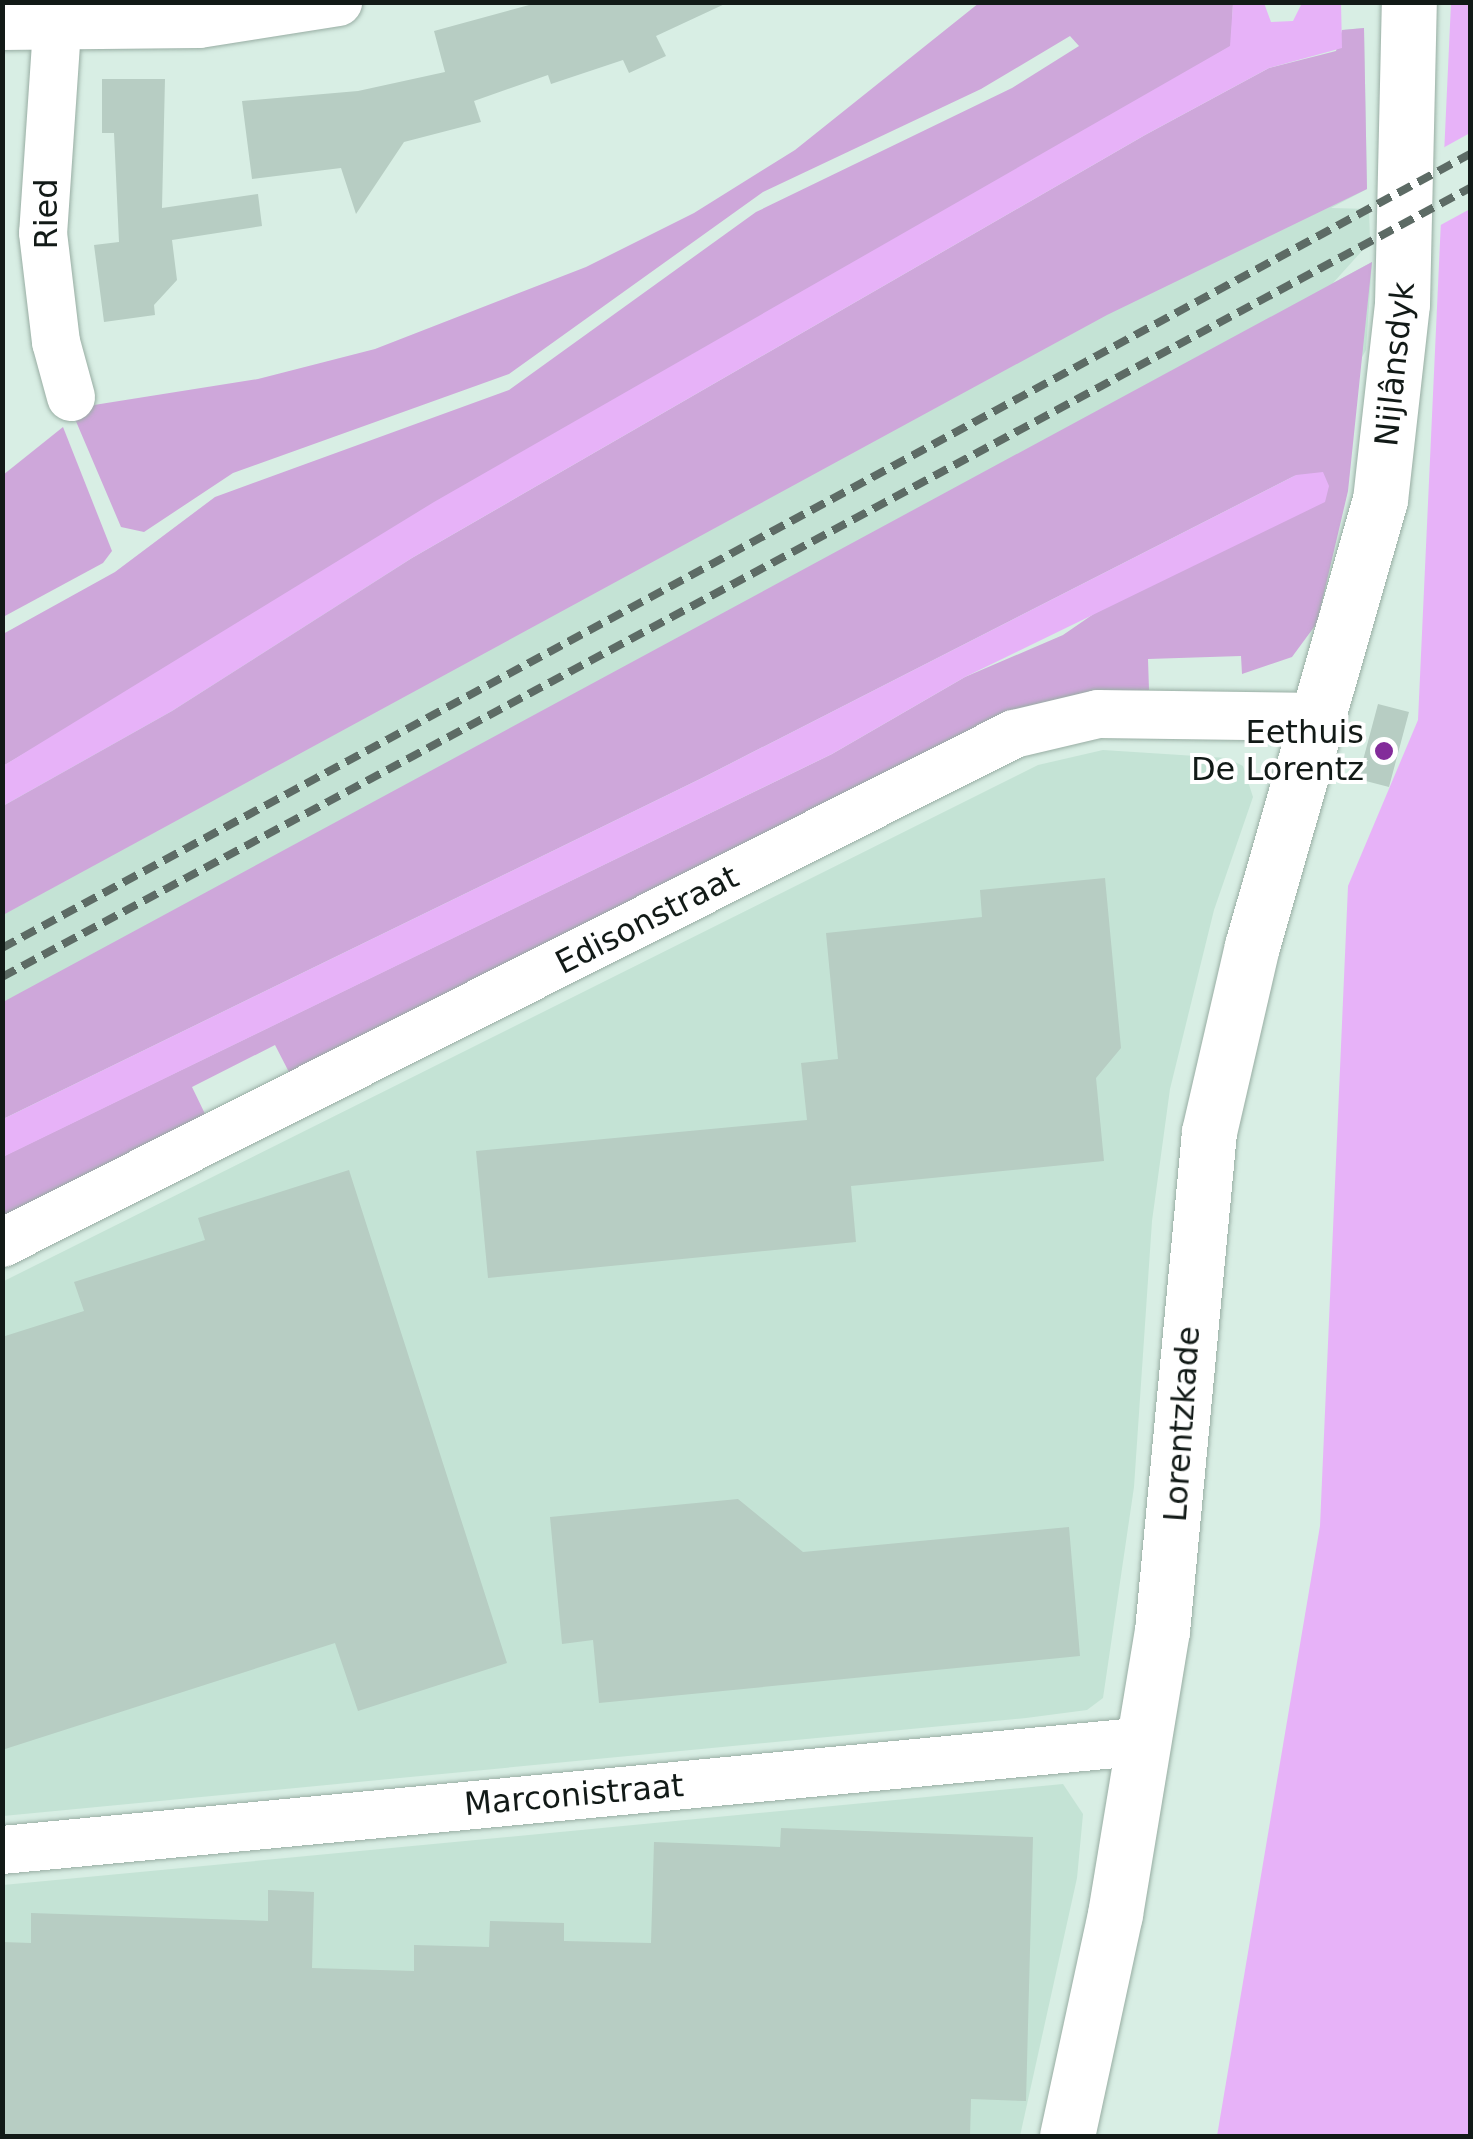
<!DOCTYPE html>
<html>
<head>
<meta charset="utf-8">
<style>
  body { margin:0 }
  #map { position:relative; width:1473px; height:2139px; overflow:hidden; background:#d8eee4; font-family:"DejaVu Sans",sans-serif }
  div>[style] { position:absolute }
  .built>* { inset:0; background:#c4e3d5 }
  .green>* { inset:0; background:#cea7da }
  .water>* { inset:0; background:#e7b2f8 }
  .pier>* { inset:0; background:#d8eee4 }
  .building>* { inset:0; background:#b7cdc3 }
  .roads { filter:drop-shadow(0 0 2px #98ada3) drop-shadow(0 0 2px #98ada3) }
  .minor>* { height:48px; margin:-24px; padding:0 24px; transform-origin:24px; border-radius:24px; background:#fff }
  .tertiary>* { height:55px; margin:-27.5px; padding:0 27.5px; transform-origin:27.5px; border-radius:27.5px; background:#fff }
  .rail>* { height:8px; margin-top:-4px; transform-origin:0; background:repeating-linear-gradient(90deg,#5d6b65 0 15px,transparent 0 23px) }
  .dots>* { width:28px; height:28px; translate:-50% -50%; box-sizing:border-box; border:5px solid #fff; border-radius:50% }
  span { translate:-50% -50%; white-space:nowrap; text-align:center; line-height:1.15; -webkit-text-stroke:8px #fff; paint-order:stroke }
  .street-label { font-size:32px; color:#121a17 }
  .poi-label { font-size:32px; color:#121a17 }
  .right { translate:-100% -50%; text-align:right }
  .frame { position:absolute; inset:0; border:5px solid #121a17; pointer-events:none }
</style>
</head>
<body>
<div id="map">
  <div class="built">
    <div style="clip-path:polygon(1364px 28px,1367px 189px,1331px 208px,1369px 209px,1370px 242px,1333px 283px,1372px 262px,1366px 350px,1296px 475px,702px 778px,3px 1119px,2px 806px,412px 558px,1061px 186px,1342px 48px,1342px 30px)"></div>
    <div style="clip-path:polygon(1103px 750px,1227px 758px,1243px 766px,1253px 797px,1214px 910px,1170px 1089px,1152px 1221px,1134px 1487px,1103px 1698px,1087px 1710px,1026px 1718px,3px 1816px,2px 1282px,1038px 765px)"></div>
    <div style="clip-path:polygon(1063px 1784px,1083px 1814px,1077px 1878px,1020px 2136px,3px 2136px,3px 1885px)"></div>
  </div>
  <div class="green">
    <div style="clip-path:polygon(979px 3px,1233px 3px,1231px 46px,3px 766px,3px 634px,115px 572px,215px 497px,509px 390px,756px 212px,1012px 88px,1079px 46px,1070px 36px,981px 89px,763px 192px,509px 374px,233px 473px,144px 532px,121px 527px,75px 419px,94px 405px,258px 379px,375px 349px,586px 267px,694px 213px,795px 150px)"></div>
    <div style="clip-path:polygon(1364px 28px,1367px 189px,1107px 315px,3px 915px,3px 806px,172px 711px,412px 558px,1145px 135px,1269px 68px,1336px 51px,1342px 30px)"></div>
    <div style="clip-path:polygon(1372px 262px,1348px 491px,1317px 623px,1292px 657px,1242px 674px,1241px 656px,1148px 659px,1149px 690px,1088px 693px,1022px 711px,291px 1076px,275px 1045px,192px 1087px,207px 1118px,3px 1222px,2px 1157px,832px 754px,965px 677px,1063px 635px,1296px 475px,702px 778px,3px 1119px,3px 1002px)"></div>
    <div style="clip-path:polygon(63px 427px,112px 551px,103px 563px,3px 617px,3px 475px)"></div>
  </div>
  <div class="water">
    <div style="clip-path:polygon(1233px 3px,1264px 3px,1271px 22px,1293px 21px,1302px 3px,1341px 3px,1342px 48px,1269px 68px,1145px 135px,412px 558px,172px 711px,3px 806px,3px 766px,434px 502px,1230px 46px)"></div>
    <div style="clip-path:polygon(1451px 3px,1470px 3px,1470px 2136px,1217px 2136px,1320px 1526px,1348px 886px,1418px 720px)"></div>
    <div style="clip-path:polygon(1323px 472px,1329px 486px,1325px 502px,965px 677px,832px 754px,3px 1157px,3px 1119px,702px 778px,1296px 475px)"></div>
  </div>
  <div class="pier">
    <div style="clip-path:polygon(1470px 133px,1470px 209px,1437px 227px,1441px 149px)"></div>
  </div>
  <div class="building">
    <div style="clip-path:polygon(540px 2px,729px 2px,656px 36px,666px 56px,629px 73px,623px 60px,551px 84px,548px 75px,474px 101px,481px 122px,404px 142px,356px 214px,341px 168px,252px 179px,242px 101px,358px 91px,445px 72px,434px 31px)"></div>
    <div style="clip-path:polygon(102px 79px,165px 79px,162px 208px,258px 194px,262px 226px,172px 240px,177px 280px,154px 305px,155px 315px,104px 322px,94px 245px,119px 242px,114px 133px,102px 133px)"></div>
    <div style="clip-path:polygon(1378px 704px,1409px 712px,1389px 787px,1358px 779px)"></div>
    <div style="clip-path:polygon(1105px 878px,1121px 1048px,1096px 1078px,1104px 1161px,851px 1186px,856px 1242px,488px 1278px,476px 1151px,807px 1120px,801px 1063px,838px 1059px,826px 933px,982px 917px,980px 890px)"></div>
    <div style="clip-path:polygon(349px 1170px,507px 1663px,358px 1711px,335px 1643px,2px 1750px,2px 1337px,84px 1311px,74px 1282px,205px 1240px,198px 1218px)"></div>
    <div style="clip-path:polygon(738px 1499px,803px 1552px,1069px 1527px,1080px 1656px,599px 1703px,593px 1640px,562px 1644px,550px 1517px)"></div>
    <div style="clip-path:polygon(781px 1828px,1033px 1837px,1026px 2101px,971px 2099px,970px 2136px,2px 2136px,2px 1942px,31px 1943px,31px 1913px,268px 1921px,268px 1890px,314px 1892px,312px 1968px,414px 1971px,414px 1945px,489px 1947px,490px 1921px,564px 1923px,564px 1941px,651px 1943px,654px 1842px,780px 1847px)"></div>
  </div>
  <div class="roads">
    <div class="minor">
      <div style="left:2px;top:26px;width:197px;rotate:-0.6deg"></div>
      <div style="left:199px;top:24px;width:141px;rotate:-9deg"></div>
      <div style="left:57px;top:29px;width:204px;rotate:93.9deg"></div>
      <div style="left:43px;top:233px;width:110px;rotate:83.2deg"></div>
      <div style="left:56px;top:342px;width:57px;rotate:74.7deg"></div>
      <div style="left:2px;top:1243px;width:1133px;rotate:-26.7deg"></div>
      <div style="left:1014px;top:734px;width:86px;rotate:-13.4deg"></div>
      <div style="left:1098px;top:714px;width:223px;rotate:0.8deg"></div>
      <div style="left:2px;top:1850px;width:1149px;rotate:-5.44deg"></div>
    </div>
    <div class="tertiary">
      <div style="left:1067px;top:2136px;width:227px;rotate:-77.8deg"></div>
      <div style="left:1115px;top:1914px;width:287px;rotate:-80.6deg"></div>
      <div style="left:1162px;top:1631px;width:501px;rotate:-84.62deg"></div>
      <div style="left:1209px;top:1132px;width:191px;rotate:-77deg"></div>
      <div style="left:1252px;top:946px;width:464px;rotate:-74deg"></div>
      <div style="left:1380px;top:500px;width:197px;rotate:-83.6deg"></div>
      <div style="left:1402px;top:304px;width:302px;rotate:-88.7deg"></div>
    </div>
  </div>
  <div class="rail">
    <div style="left:2px;top:948px;width:1669px;rotate:-28.41deg"></div>
    <div style="left:2px;top:977px;width:1667px;rotate:-28.26deg"></div>
  </div>
  <div class="dots">
    <div style="left:1384px;top:751px;background:#832c9a"></div>
  </div>
  <div class="street-label">
    <span style="left:46px;top:214px;rotate:-90deg">Ried</span>
    <span style="left:1395px;top:364px;rotate:-84deg">Nijlânsdyk</span>
    <span style="left:647px;top:920px;rotate:-27deg">Edisonstraat</span>
    <span style="left:1182px;top:1424px;rotate:-86deg">Lorentzkade</span>
    <span style="left:574px;top:1795px;rotate:-5deg">Marconistraat</span>
  </div>
  <div class="poi-label">
    <span class="right" style="left:1364px;top:751px">Eethuis<br>De Lorentz</span>
  </div>
  <div class="frame"></div>
</div>
</body>
</html>
